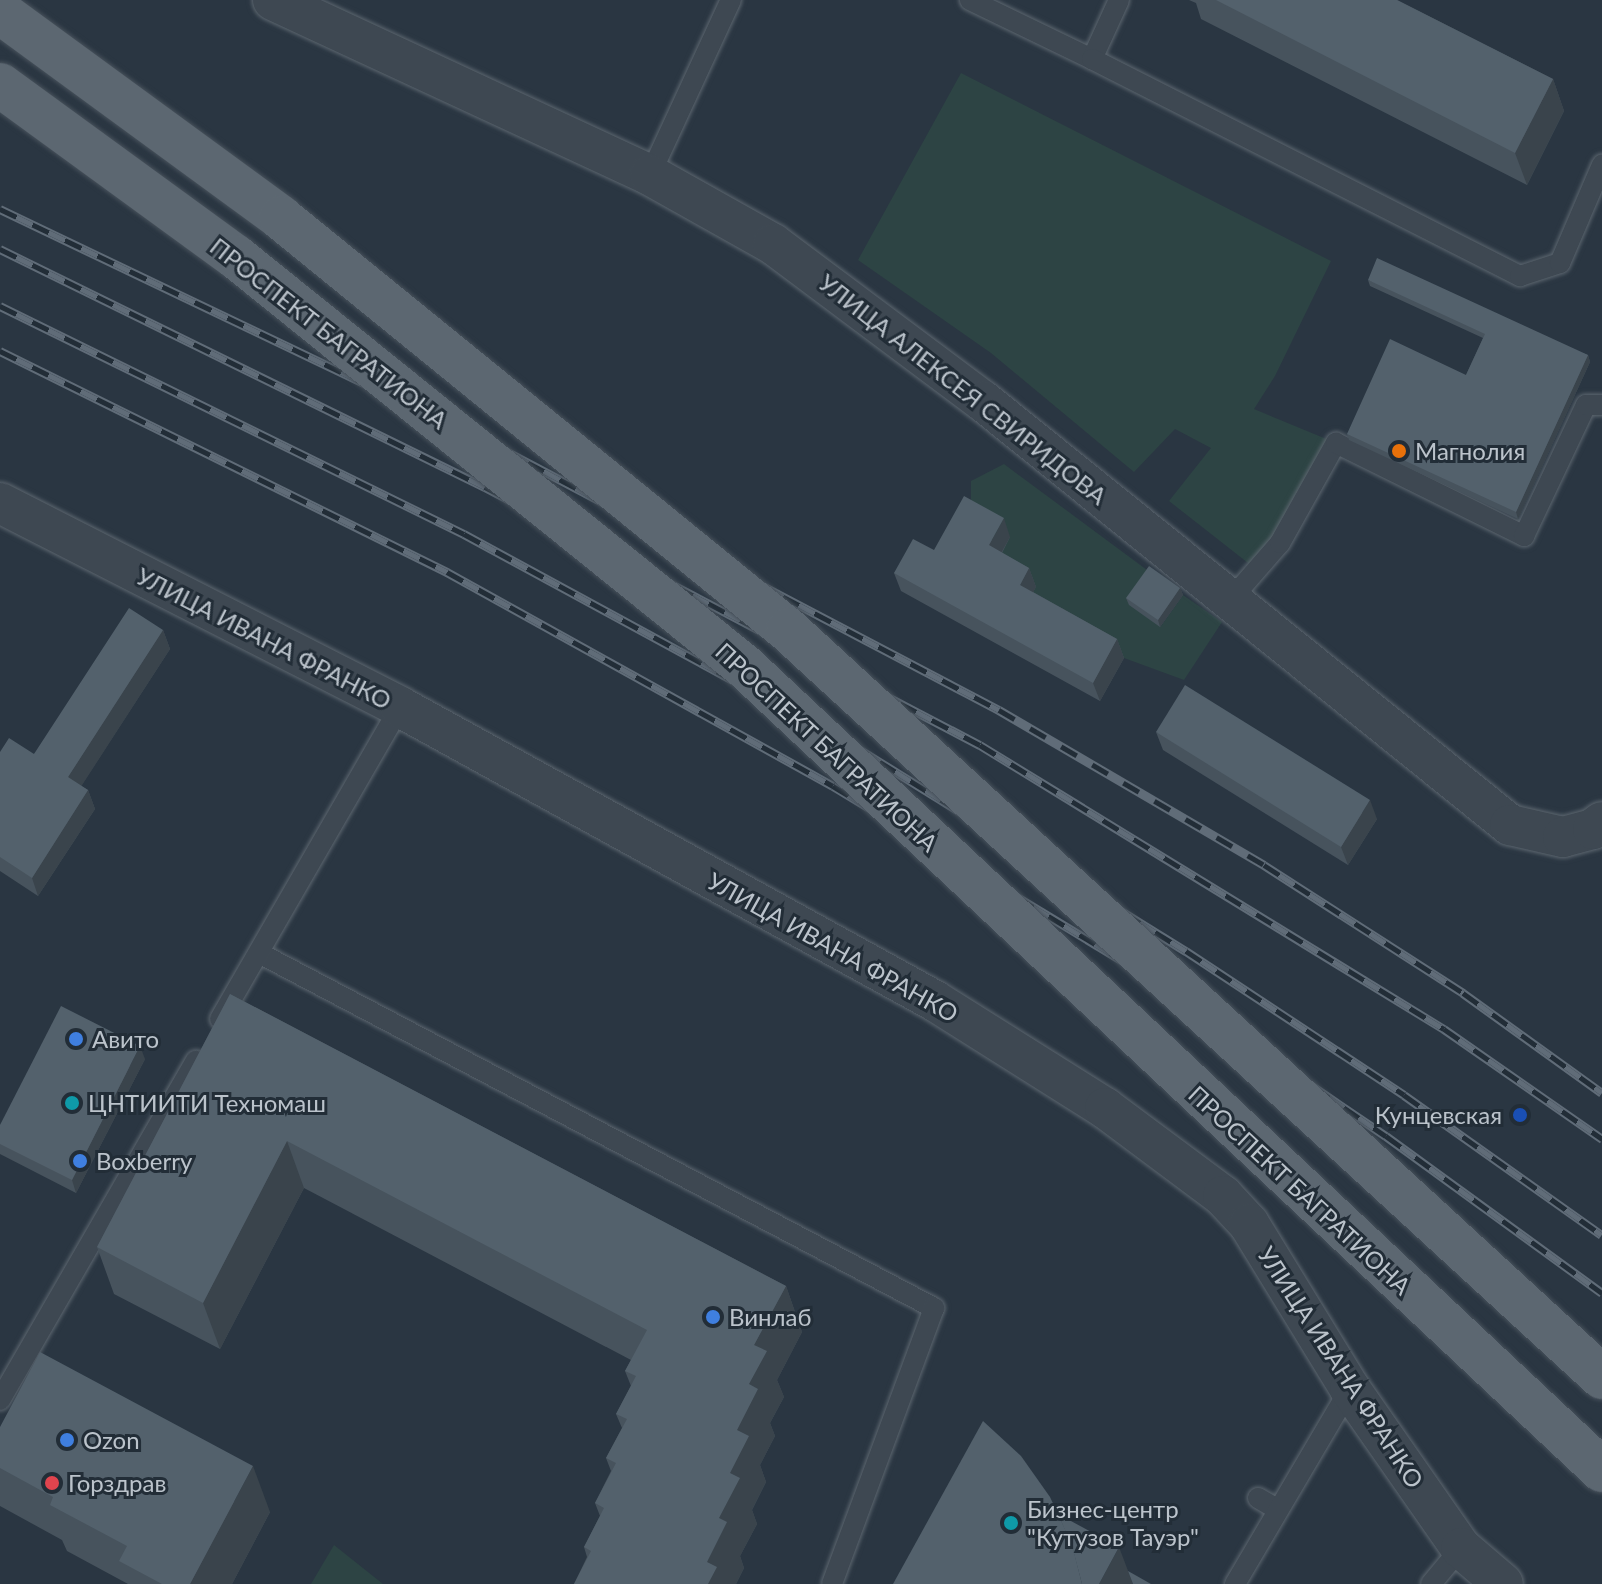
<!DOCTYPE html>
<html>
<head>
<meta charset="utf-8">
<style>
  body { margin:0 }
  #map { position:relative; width:1602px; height:1584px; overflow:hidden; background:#2a3642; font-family:Lato,sans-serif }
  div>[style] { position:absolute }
  .green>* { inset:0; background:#2d4444 }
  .roads { filter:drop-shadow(0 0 2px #5c666f) drop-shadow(0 0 2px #5c666f) }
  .service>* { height:20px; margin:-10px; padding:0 10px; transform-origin:10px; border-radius:10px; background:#3e4852 }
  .minor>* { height:40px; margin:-20px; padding:0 20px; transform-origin:20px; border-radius:20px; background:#3e4852 }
  .rail>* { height:9px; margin-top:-4.5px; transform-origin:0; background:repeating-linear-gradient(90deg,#222d37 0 18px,#606c78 0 36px); box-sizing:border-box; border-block:2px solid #606c78 }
  .bridges { filter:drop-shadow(0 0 2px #47515b) drop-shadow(0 0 2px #47515b) }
  .primary-bridge>* { height:44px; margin:-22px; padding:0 22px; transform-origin:22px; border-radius:22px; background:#5c6771 }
  .wall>* { inset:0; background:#47535d }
  .shaded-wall>* { inset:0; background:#3a444c }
  .building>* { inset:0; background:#53616c }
  .dots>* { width:22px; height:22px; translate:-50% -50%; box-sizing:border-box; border:4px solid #222d37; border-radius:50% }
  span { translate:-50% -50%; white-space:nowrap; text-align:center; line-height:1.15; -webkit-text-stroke:6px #222d37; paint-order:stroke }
  .street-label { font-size:24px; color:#bbc3cb }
  .poi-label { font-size:24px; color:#bbc3cb }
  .left { translate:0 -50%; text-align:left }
  .right { translate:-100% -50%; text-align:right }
</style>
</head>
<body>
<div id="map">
  <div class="green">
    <div style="clip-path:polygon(961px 73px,1331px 261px,1275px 376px,1254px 409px,1336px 443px,1257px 570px,1169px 501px,1211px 448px,1175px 429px,1134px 472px,991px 353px,858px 260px)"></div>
    <div style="clip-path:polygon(1004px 464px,1151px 573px,1161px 626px,1183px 595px,1222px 622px,1184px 680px,1124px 658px,1027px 603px,995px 564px,971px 515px,971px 481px)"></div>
    <div style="clip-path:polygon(334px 1545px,383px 1584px,311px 1584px)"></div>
  </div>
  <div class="roads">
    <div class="service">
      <div style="left:970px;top:0;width:136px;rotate:25.8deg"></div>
      <div style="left:1119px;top:0;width:65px;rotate:114.6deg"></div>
      <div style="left:1092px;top:59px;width:480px;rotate:26.9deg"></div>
      <div style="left:1520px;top:276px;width:42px;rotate:-18deg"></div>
      <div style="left:1560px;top:263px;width:107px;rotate:-66.8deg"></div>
      <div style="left:650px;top:175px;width:193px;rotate:-65.2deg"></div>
      <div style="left:1232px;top:598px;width:73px;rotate:-48.9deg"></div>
      <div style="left:1280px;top:543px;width:115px;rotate:-60.8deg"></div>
      <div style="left:1336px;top:443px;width:210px;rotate:26.3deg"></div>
      <div style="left:1524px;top:536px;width:145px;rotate:-64.7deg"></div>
      <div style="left:1586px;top:405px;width:16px"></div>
      <div style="left:259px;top:953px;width:763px;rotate:27.74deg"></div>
      <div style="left:934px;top:1308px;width:294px;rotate:110.3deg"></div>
      <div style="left:220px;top:1019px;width:360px;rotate:-60deg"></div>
      <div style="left:0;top:1400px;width:392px;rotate:-60deg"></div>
      <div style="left:1258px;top:1498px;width:22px;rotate:30deg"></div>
      <div style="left:1235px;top:1584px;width:226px;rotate:-59.5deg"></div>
      <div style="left:1431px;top:1584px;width:47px;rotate:-50.2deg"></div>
    </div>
    <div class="minor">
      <div style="left:273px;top:0;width:416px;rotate:24.9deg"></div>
      <div style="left:650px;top:175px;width:141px;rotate:29.3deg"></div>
      <div style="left:773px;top:244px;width:262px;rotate:36.8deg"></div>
      <div style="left:983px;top:401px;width:676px;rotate:38.82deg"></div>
      <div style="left:1510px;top:825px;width:54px;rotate:12.8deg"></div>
      <div style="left:1563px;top:837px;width:31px;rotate:-15deg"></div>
      <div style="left:1593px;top:829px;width:11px;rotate:-38deg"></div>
      <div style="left:0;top:503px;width:449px;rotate:27deg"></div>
      <div style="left:400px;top:707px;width:610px;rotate:28.79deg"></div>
      <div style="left:935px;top:1001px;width:201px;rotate:32.2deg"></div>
      <div style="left:1105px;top:1108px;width:147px;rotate:36.7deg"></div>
      <div style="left:1223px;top:1196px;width:38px;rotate:47deg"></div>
      <div style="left:1249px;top:1224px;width:193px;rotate:58.5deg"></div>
      <div style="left:1350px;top:1389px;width:194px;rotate:55.1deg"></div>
      <div style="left:1461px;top:1548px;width:55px;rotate:40.6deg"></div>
    </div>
  </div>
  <div class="rail">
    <div style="left:0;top:209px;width:550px;rotate:25.54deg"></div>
    <div style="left:496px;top:446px;width:568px;rotate:27.69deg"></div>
    <div style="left:999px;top:710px;width:307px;rotate:30.3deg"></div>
    <div style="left:1264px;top:865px;width:237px;rotate:32.7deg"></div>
    <div style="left:1463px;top:993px;width:171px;rotate:35.7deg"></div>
    <div style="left:0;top:249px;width:540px;rotate:26.14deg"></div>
    <div style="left:485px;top:487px;width:558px;rotate:27.53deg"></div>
    <div style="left:980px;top:745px;width:544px;rotate:31.47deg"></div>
    <div style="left:1444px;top:1029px;width:193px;rotate:34.8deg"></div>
    <div style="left:0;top:306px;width:517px;rotate:26.17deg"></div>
    <div style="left:464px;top:534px;width:438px;rotate:28.5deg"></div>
    <div style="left:849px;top:743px;width:396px;rotate:31.7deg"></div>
    <div style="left:1186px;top:951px;width:261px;rotate:33.4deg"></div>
    <div style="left:1404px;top:1095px;width:242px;rotate:35.3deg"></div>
    <div style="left:0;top:351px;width:499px;rotate:26.3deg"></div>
    <div style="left:447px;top:572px;width:441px;rotate:29deg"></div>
    <div style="left:833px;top:786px;width:388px;rotate:31.1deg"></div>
    <div style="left:1165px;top:986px;width:267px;rotate:34.2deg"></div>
    <div style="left:1386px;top:1136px;width:267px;rotate:36deg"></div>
  </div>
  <div class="bridges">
    <div class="primary-bridge">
      <div style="left:0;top:12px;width:348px;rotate:36.2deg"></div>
      <div style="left:281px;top:218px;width:653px;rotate:39.1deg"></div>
      <div style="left:788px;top:630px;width:1105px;rotate:42.54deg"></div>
      <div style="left:0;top:85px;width:292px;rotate:36.1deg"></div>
      <div style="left:236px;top:257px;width:652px;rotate:38.84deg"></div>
      <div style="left:744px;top:666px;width:1176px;rotate:43.14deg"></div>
    </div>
  </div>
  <div class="wall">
    <div style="clip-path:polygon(1189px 0,1397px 0,1553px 79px,1564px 111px,1527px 185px,1201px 19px,1196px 3px)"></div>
    <div style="clip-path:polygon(1368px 280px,1588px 355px,1590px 362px,1518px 519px,1349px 440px,1347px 434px,1466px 375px,1483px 338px,1370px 286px)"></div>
    <div style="clip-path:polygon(1010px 537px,1002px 553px,1029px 568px,1036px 587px,1033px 592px,1117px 639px,1124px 658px,1100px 701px,901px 591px,894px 573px,934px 550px)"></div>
    <div style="clip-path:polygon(1180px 588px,1183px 595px,1160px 627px,1129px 605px,1126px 598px)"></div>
    <div style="clip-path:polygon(163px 630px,170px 649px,81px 786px,88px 790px,95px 809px,38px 896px,0 871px,0 752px,34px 754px)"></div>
    <div style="clip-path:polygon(1156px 732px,1377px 819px,1348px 865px,1163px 750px)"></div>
    <div style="clip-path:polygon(230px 994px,786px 1286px,802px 1332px,777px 1380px,784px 1397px,770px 1423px,775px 1436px,760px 1465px,766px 1482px,752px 1510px,757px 1524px,740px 1556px,744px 1568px,736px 1584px,574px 1584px,587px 1557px,584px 1547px,600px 1516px,595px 1503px,611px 1471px,606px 1458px,622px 1428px,616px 1414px,631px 1386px,625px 1371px,631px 1360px,304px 1188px,220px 1349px,114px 1294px,97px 1247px)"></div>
    <div style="clip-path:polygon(145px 1059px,76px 1193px,0 1154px,0 1125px)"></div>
    <div style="clip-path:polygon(0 1427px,270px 1512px,232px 1584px,128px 1584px,67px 1551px,62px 1540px,0 1506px)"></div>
  </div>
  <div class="shaded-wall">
    <div style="clip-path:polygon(1553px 79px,1564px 111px,1527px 185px,1515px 153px)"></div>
    <div style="clip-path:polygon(1588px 355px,1590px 362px,1518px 519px,1516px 512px)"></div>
    <div style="clip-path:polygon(1004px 518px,1010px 537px,995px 564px,989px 545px)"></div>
    <div style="clip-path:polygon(1029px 568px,1036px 587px,1027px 603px,1020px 585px)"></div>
    <div style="clip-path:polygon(1180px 588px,1183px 595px,1160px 627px,1158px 620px)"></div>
    <div style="clip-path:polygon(163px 630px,170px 649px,75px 796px,68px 777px)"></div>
    <div style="clip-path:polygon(1117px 639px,1124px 658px,1100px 701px,1093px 683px)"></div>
    <div style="clip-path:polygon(88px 790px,95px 809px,38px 896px,32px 878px)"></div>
    <div style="clip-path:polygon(1370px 800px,1377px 819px,1348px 865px,1341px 847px)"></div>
    <div style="clip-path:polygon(140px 1046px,145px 1059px,76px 1193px,72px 1180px)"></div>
    <div style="clip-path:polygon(287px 1141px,304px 1188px,220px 1349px,203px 1303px)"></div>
    <div style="clip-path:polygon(786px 1286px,802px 1332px,777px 1380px,784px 1397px,770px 1423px,775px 1436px,760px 1465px,766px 1482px,752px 1510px,757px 1524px,740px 1556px,744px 1568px,736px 1584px,708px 1584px,707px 1562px,719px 1518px,730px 1473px,737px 1430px,749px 1384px,754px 1345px)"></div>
    <div style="clip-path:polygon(253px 1466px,270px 1512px,232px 1584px,190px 1584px)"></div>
    <div style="clip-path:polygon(1119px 1547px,1133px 1584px,1099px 1584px)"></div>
  </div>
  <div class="building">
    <div style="clip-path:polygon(1216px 0,1397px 0,1553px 79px,1515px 153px)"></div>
    <div style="clip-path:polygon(1377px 258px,1588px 355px,1516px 512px,1347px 434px,1390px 339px,1466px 375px,1485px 334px,1368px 280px)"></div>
    <div style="clip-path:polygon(964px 496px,1004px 518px,989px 545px,1029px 568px,1020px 585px,1117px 639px,1093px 683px,894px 573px,913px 539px,934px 550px)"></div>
    <div style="clip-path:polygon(1149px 566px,1180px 588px,1158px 620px,1126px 598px)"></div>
    <div style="clip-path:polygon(129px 608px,163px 630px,68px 777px,88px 790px,32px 878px,0 857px,0 752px,9px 738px,34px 754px)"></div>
    <div style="clip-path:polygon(1185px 685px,1370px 800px,1341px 847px,1156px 732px)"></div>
    <div style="clip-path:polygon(230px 994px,786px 1286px,754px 1345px,767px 1351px,749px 1384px,758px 1389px,737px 1430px,749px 1436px,730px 1473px,740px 1478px,719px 1518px,727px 1522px,707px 1562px,717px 1567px,708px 1584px,574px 1584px,591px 1551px,584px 1547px,604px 1508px,595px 1503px,616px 1463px,606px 1458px,627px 1419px,616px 1414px,636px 1376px,625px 1371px,647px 1330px,287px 1141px,203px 1303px,97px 1247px)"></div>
    <div style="clip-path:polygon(61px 1006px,140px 1046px,72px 1180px,0 1144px,0 1125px)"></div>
    <div style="clip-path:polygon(40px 1352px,253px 1466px,190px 1584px,162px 1584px,119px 1561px,127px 1546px,50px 1505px,53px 1497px,0 1468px,0 1427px)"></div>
    <div style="clip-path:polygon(983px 1421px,1021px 1456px,1050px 1497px,1072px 1544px,1082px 1584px,893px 1584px)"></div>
    <div style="clip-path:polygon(1058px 1514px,1119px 1547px,1099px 1584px,1082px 1584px,1072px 1546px)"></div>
    <div style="clip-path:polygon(1128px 1571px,1151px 1584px,1133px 1584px)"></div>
  </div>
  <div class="dots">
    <div style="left:1399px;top:451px;background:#e8710a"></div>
    <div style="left:76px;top:1039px;background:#3f7fe0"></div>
    <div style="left:72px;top:1103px;background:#0f9aa8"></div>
    <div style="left:1520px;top:1115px;background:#1a4fb4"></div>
    <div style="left:80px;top:1161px;background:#3f7fe0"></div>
    <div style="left:713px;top:1317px;background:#3f7fe0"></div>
    <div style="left:67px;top:1440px;background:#3f7fe0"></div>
    <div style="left:52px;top:1483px;background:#e0444e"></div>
    <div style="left:1011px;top:1523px;background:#0f9aa8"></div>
  </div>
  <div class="street-label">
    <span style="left:329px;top:333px;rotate:38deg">ПРОСПЕКТ БАГРАТИОНА</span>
    <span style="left:963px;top:389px;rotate:38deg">УЛИЦА АЛЕКСЕЯ СВИРИДОВА</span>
    <span style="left:264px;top:638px;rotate:27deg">УЛИЦА ИВАНА ФРАНКО</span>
    <span style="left:827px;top:747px;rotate:43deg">ПРОСПЕКТ БАГРАТИОНА</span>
    <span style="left:833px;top:947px;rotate:29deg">УЛИЦА ИВАНА ФРАНКО</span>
    <span style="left:1300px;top:1190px;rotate:43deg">ПРОСПЕКТ БАГРАТИОНА</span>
    <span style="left:1341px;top:1367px;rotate:57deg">УЛИЦА ИВАНА ФРАНКО</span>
  </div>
  <div class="poi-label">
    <span class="left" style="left:1415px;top:451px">Магнолия</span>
    <span class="left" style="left:92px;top:1039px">Авито</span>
    <span class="left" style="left:88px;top:1103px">ЦНТИИТИ Техномаш</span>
    <span class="right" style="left:1502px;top:1115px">Кунцевская</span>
    <span class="left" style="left:96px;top:1161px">Boxberry</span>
    <span class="left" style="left:729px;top:1317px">Винлаб</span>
    <span class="left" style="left:83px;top:1440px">Ozon</span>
    <span class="left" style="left:68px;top:1483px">Горздрав</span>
    <span class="left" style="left:1027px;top:1523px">Бизнес-центр<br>"Кутузов Тауэр"</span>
  </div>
</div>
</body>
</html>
